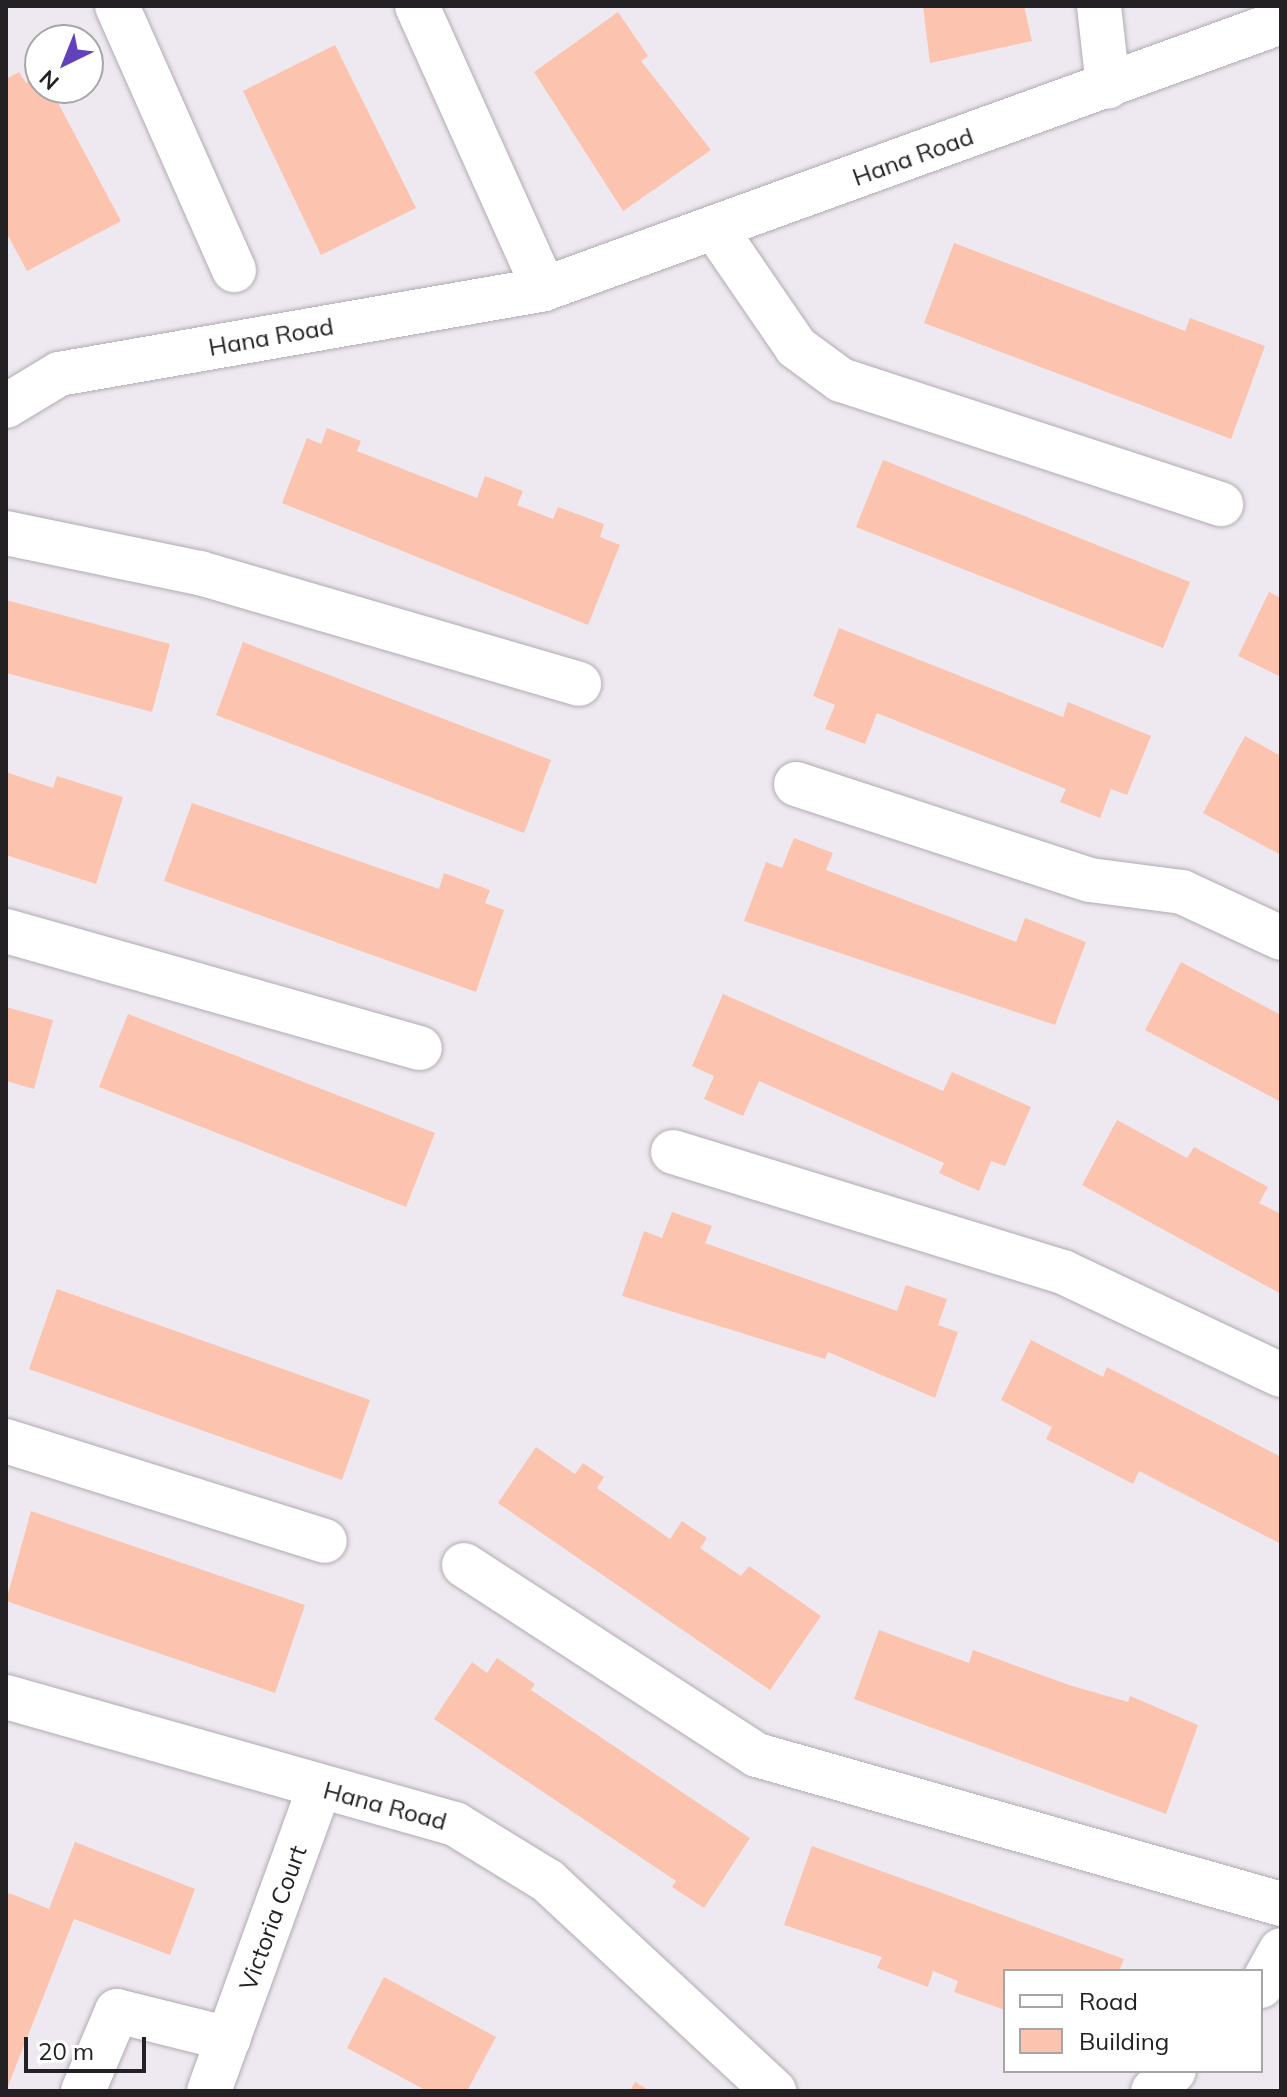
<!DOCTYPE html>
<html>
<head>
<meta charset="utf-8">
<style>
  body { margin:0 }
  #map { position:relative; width:1287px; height:2097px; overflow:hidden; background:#eee9f0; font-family:Mulish,sans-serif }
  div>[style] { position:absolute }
  .building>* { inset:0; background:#fcc4ae }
  .roads { filter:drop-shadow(0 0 2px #b0abb2) drop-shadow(0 0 2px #b0abb2) }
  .minor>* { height:44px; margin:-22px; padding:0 22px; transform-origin:22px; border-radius:22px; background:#fff }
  span { translate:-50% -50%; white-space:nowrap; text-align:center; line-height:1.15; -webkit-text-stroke:7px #fff; paint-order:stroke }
  .street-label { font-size:24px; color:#232123 }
  .frame { position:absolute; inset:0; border:8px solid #232123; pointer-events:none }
  .legend { position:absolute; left:1003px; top:1969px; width:260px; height:104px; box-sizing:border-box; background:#fff; border:2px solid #a7a6a7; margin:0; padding:10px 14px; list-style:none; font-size:24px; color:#232123 }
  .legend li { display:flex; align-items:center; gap:16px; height:40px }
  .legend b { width:40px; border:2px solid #a7a6a7 }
  .north { position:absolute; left:24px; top:24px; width:80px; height:80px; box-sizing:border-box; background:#fff; border:2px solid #a7a6a7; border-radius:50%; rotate:223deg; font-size:22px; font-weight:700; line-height:32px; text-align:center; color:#232123 }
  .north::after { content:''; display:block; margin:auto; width:28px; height:36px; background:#6142bb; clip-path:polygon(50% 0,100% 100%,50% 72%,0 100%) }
  .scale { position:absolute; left:24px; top:2037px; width:122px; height:36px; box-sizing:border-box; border:4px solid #232123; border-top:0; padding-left:10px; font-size:24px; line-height:28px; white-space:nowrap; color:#232123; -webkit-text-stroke:6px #fff; paint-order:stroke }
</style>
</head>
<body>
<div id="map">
  <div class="building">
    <div style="clip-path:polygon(923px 6px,1024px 6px,1032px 41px,930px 63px)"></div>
    <div style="clip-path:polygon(618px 12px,648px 56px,641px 61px,711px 150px,623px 211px,534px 72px)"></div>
    <div style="clip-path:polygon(335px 45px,416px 208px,321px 255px,243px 91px)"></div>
    <div style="clip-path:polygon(19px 72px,26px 83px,40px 76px,40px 88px,50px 88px,121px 221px,27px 271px,6px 232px,6px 79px)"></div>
    <div style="clip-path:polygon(954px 243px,1185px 331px,1190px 318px,1265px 346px,1231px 439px,924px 323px)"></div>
    <div style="clip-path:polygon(327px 428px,361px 441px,357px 451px,477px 498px,485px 476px,523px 491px,517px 505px,553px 519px,558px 507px,604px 524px,600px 537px,620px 545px,588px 625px,282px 503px,307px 438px,321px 444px)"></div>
    <div style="clip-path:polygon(883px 460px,1190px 582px,1163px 648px,856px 527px)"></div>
    <div style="clip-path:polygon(1269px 592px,1281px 598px,1281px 677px,1238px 656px)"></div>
    <div style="clip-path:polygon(6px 600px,170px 644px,152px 712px,6px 673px)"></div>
    <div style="clip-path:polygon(839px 628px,1063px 717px,1068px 702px,1151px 736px,1127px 795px,1111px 789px,1100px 818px,1060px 802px,1066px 789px,877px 713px,865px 744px,825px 729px,835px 705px,813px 696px)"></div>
    <div style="clip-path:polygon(243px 642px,551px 760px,524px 833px,216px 715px)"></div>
    <div style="clip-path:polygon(1245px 736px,1281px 756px,1281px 855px,1203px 813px)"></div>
    <div style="clip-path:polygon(6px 772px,53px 788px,57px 776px,123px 797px,96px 884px,6px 855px)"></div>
    <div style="clip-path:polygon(192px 803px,439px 889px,444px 873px,490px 890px,485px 903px,504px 910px,476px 992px,164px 881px)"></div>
    <div style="clip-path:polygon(794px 838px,833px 853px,826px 870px,1016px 942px,1025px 918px,1086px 942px,1055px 1025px,744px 921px,766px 862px,782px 868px)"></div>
    <div style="clip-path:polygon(1181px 962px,1281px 1015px,1281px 1102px,1145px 1030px)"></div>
    <div style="clip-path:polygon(723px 994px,943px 1091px,952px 1072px,1031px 1107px,1005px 1166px,991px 1161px,979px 1191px,939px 1173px,944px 1163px,759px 1081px,743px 1116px,704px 1099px,714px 1076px,692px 1066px)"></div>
    <div style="clip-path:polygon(6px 1007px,53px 1020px,34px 1089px,6px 1081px)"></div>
    <div style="clip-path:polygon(128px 1014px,435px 1133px,406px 1207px,99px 1087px)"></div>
    <div style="clip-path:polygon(1117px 1120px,1187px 1158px,1194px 1147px,1268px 1187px,1259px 1203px,1281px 1214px,1281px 1294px,1082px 1185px)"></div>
    <div style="clip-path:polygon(672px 1212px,712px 1226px,705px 1243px,897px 1311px,906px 1285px,947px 1299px,938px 1325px,958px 1332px,935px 1398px,828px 1352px,825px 1359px,622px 1296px,644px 1231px,662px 1238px)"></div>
    <div style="clip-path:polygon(57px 1289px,370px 1400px,342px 1480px,29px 1369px)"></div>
    <div style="clip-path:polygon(1031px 1340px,1103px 1377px,1107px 1367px,1281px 1457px,1281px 1544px,1139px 1471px,1133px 1484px,1046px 1439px,1052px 1427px,1001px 1400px)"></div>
    <div style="clip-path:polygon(536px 1447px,575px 1474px,583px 1463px,604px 1477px,597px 1488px,670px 1539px,682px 1521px,707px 1538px,700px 1548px,741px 1576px,749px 1566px,821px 1616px,770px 1690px,498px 1503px)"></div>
    <div style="clip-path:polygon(31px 1511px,305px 1605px,275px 1693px,6px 1601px)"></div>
    <div style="clip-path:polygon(879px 1630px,969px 1663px,973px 1650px,1069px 1685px,1128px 1702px,1130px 1696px,1198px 1725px,1166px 1814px,854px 1699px)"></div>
    <div style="clip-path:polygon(497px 1658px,535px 1684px,531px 1690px,750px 1838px,704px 1908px,672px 1887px,676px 1881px,434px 1719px,472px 1662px,487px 1673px)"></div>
    <div style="clip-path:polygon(75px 1842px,195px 1889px,170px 1955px,74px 1919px,6px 2091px,6px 1901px,9px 1893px,49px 1909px)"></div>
    <div style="clip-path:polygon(812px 1846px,1124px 1959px,1119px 1971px,1005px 1971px,1005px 2010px,954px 1992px,958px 1981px,933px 1971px,928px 1987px,877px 1968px,882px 1957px,784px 1925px)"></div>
    <div style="clip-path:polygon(384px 1977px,496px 2037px,467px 2091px,427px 2091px,347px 2048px)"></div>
    <div style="clip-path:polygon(635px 2082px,650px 2091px,630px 2091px)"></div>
  </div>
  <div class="roads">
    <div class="minor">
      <div style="left:117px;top:6px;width:289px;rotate:66.1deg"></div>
      <div style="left:417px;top:6px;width:310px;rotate:65.8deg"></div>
      <div style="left:1099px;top:6px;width:81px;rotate:83.6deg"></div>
      <div style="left:716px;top:230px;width:142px;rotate:55.6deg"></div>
      <div style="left:796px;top:347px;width:56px;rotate:36.3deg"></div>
      <div style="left:841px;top:380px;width:400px;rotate:18.1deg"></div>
      <div style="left:6px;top:406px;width:62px;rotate:-31.1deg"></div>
      <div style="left:59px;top:374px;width:492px;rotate:-9.9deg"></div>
      <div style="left:544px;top:289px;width:784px;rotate:-19.91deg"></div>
      <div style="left:6px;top:533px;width:198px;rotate:11.7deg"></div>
      <div style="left:200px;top:573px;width:395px;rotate:16.3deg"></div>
      <div style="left:796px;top:784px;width:309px;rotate:18.1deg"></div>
      <div style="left:1090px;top:880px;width:93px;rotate:7.4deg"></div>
      <div style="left:1182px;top:892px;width:109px;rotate:24.9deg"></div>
      <div style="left:6px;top:931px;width:430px;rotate:15.8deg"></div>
      <div style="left:673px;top:1152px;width:408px;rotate:17.1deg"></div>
      <div style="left:1063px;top:1272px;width:241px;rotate:25.3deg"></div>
      <div style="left:6px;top:1441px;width:334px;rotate:17.4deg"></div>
      <div style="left:464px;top:1565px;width:349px;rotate:33deg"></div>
      <div style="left:757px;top:1755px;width:545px;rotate:15.87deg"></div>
      <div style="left:6px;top:1697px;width:467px;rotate:15.8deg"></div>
      <div style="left:455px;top:1824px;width:109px;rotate:31.5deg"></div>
      <div style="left:548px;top:1881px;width:309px;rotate:42.9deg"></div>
      <div style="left:1261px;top:1986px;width:41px;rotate:-60.9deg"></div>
      <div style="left:83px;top:2091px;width:87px;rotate:-67deg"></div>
      <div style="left:117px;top:2011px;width:115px;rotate:14deg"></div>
      <div style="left:209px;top:2091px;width:321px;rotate:-70deg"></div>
      <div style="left:1153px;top:2091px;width:29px;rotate:-44deg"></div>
    </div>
  </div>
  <div class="street-label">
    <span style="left:913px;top:157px;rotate:-20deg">Hana Road</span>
    <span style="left:271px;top:337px;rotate:-10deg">Hana Road</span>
    <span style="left:385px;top:1806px;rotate:15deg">Hana Road</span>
    <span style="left:273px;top:1918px;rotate:-70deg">Victoria Court</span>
  </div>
  <div class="frame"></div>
  <ul class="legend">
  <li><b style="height:10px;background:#fff"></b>Road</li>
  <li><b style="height:22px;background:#fcc4ae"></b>Building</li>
  </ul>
  <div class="north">N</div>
  <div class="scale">20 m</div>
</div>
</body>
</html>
